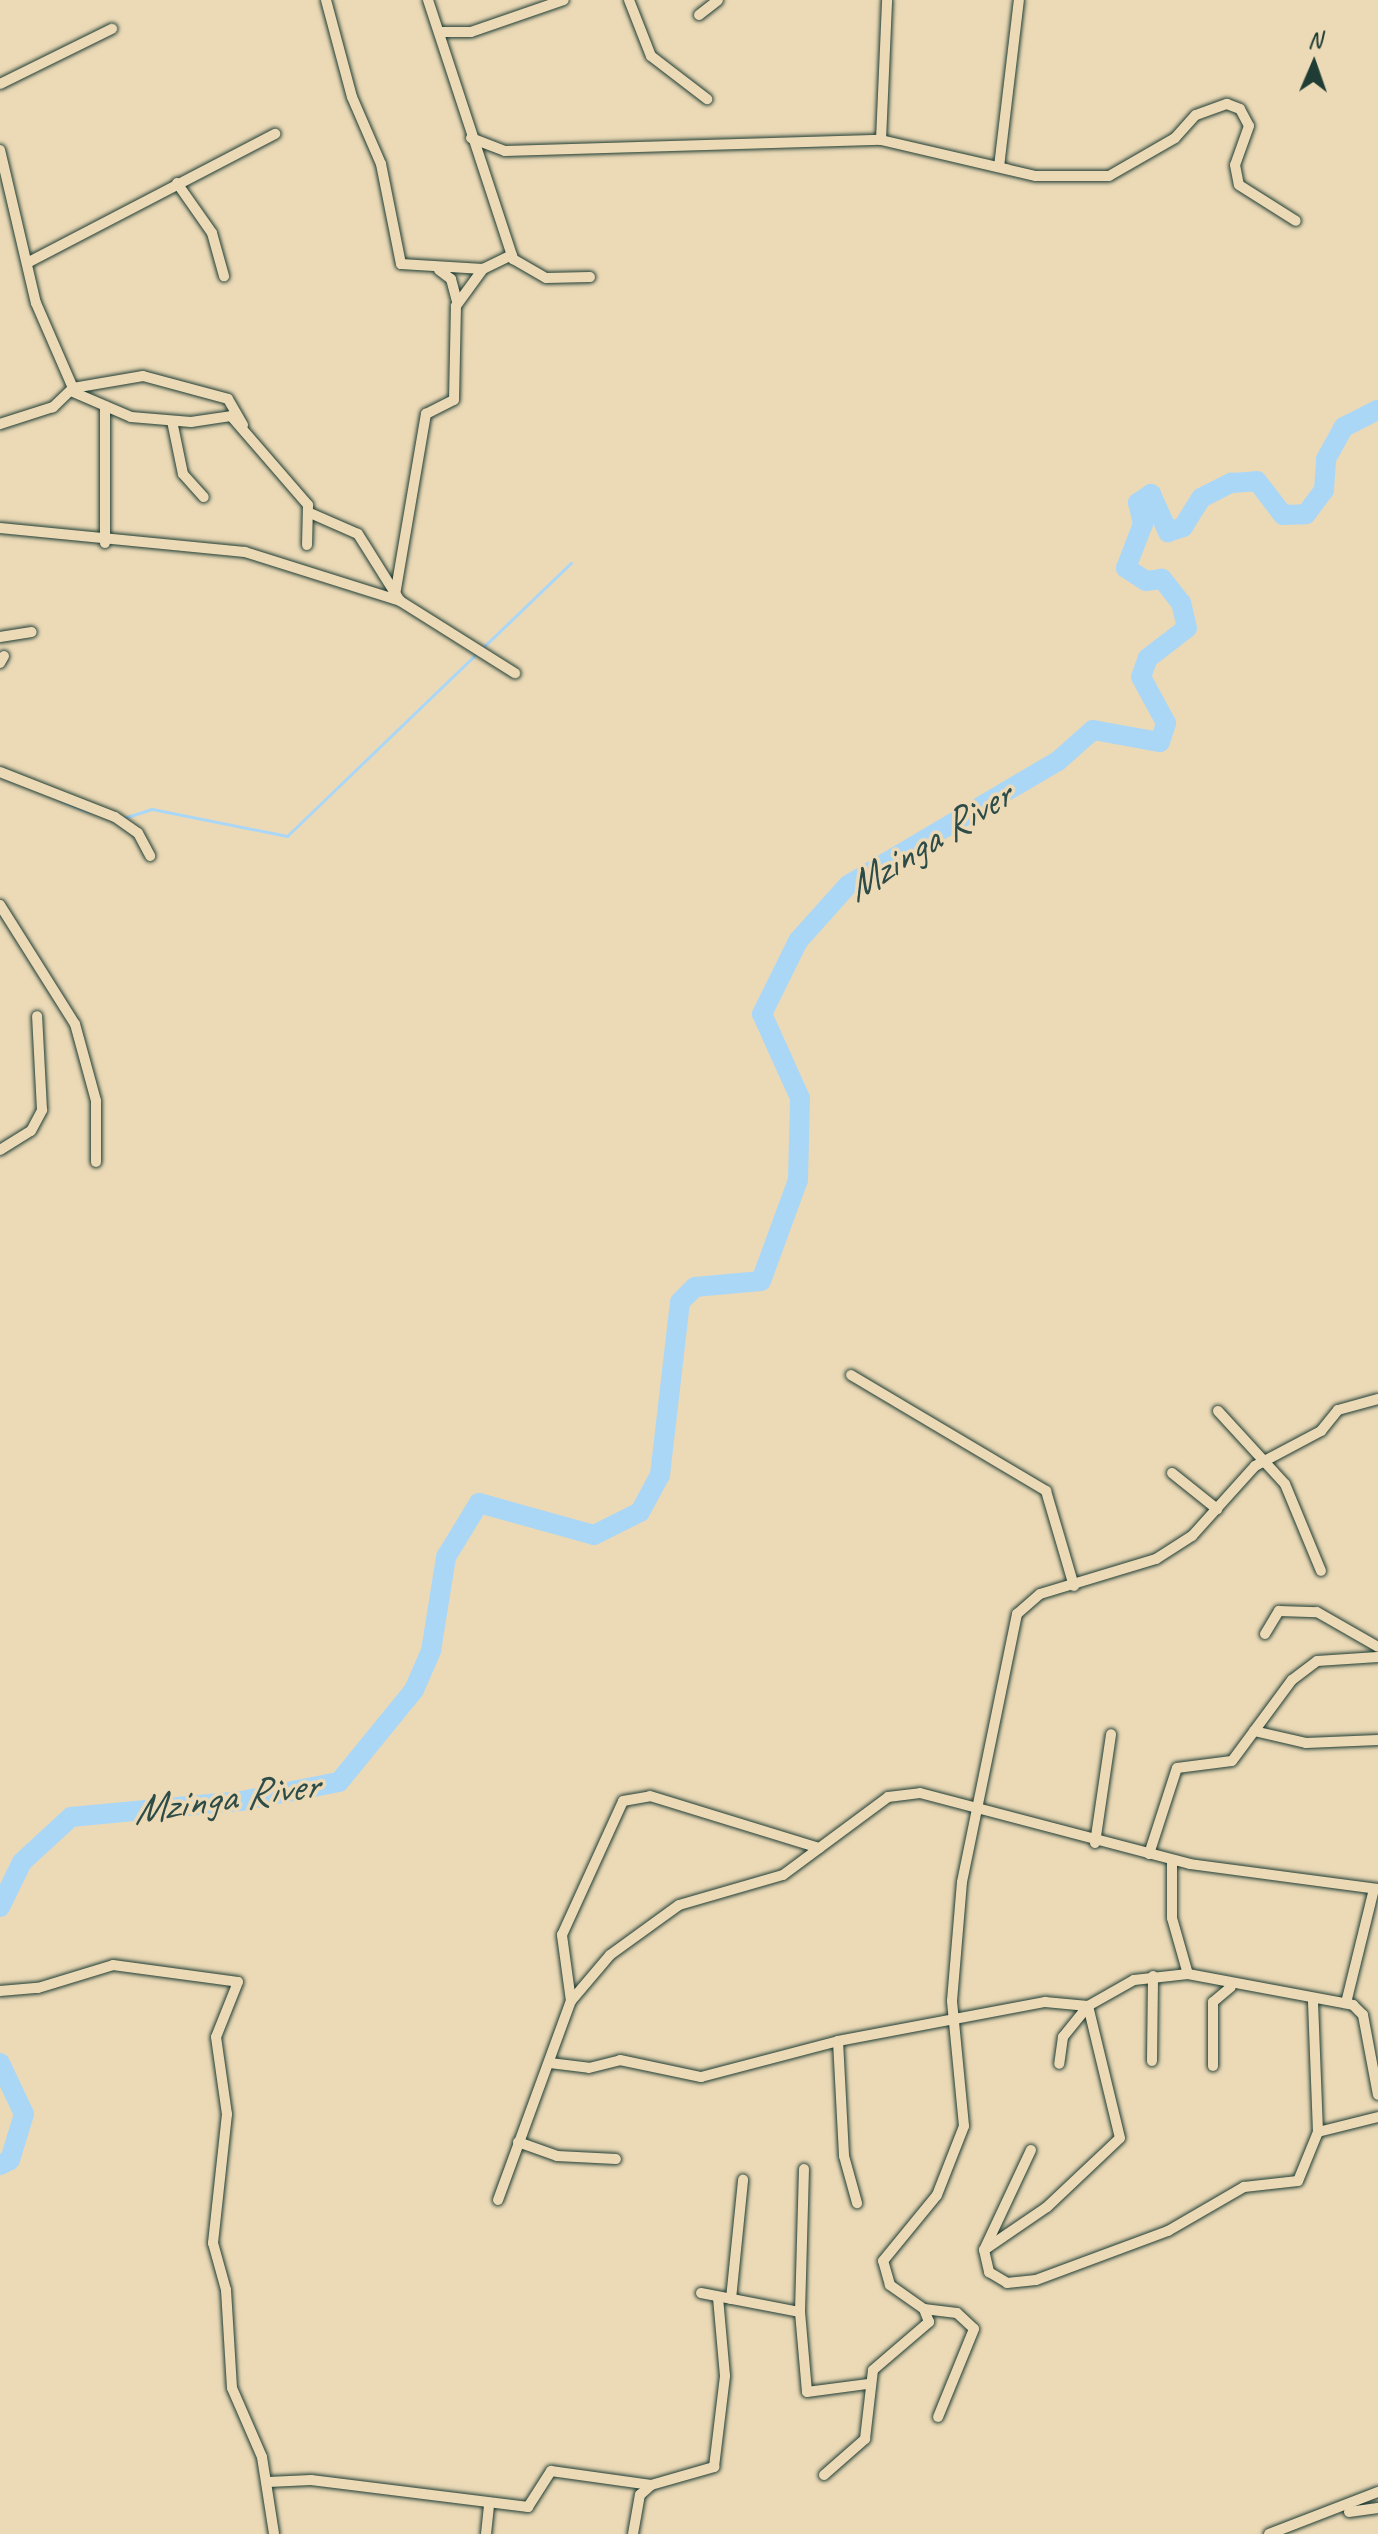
<!DOCTYPE html>
<html>
<head>
<meta charset="utf-8">
<style>
  body { margin:0 }
  #map { position:relative; width:1378px; height:2534px; overflow:hidden; background:#ecdab7; font-family:Caveat,sans-serif }
  div>[style] { position:absolute }
  .stream>* { height:3px; margin:-1.5px; padding:0 1.5px; transform-origin:1.5px; border-radius:1.5px; background:#abd7f7 }
  .river>* { height:20px; margin:-10px; padding:0 10px; transform-origin:10px; border-radius:10px; background:#abd7f7 }
  .roads { filter:drop-shadow(0 0 2px #1f3d34) drop-shadow(0 0 2px #1f3d34) }
  .street>* { height:10px; margin:-5px; padding:0 5px; transform-origin:5px; border-radius:5px; background:#ecdab7 }
  span { translate:-50% -50%; white-space:nowrap; text-align:center; line-height:1.15; -webkit-text-stroke:7px #ecdab7; paint-order:stroke }
  .water-label { font-size:42px; color:#2d4c48; font-style:italic }
  .north { position:absolute; left:1274px; top:24px; width:80px; height:80px; -webkit-text-stroke:6px #ecdab7; paint-order:stroke; rotate:2deg; font-size:22px; font-weight:700; line-height:32px; text-align:center; color:#1f3d34 }
  .north::after { content:''; display:block; margin:auto; width:28px; height:36px; background:#1f3d34; clip-path:polygon(50% 0,100% 100%,50% 72%,0 100%) }
</style>
</head>
<body>
<div id="map">
  <div class="stream">
    <div style="left:60px;top:800px;width:31px;rotate:22deg"></div>
    <div style="left:124px;top:818px;width:29px;rotate:-18deg"></div>
    <div style="left:152px;top:809px;width:138px;rotate:11.3deg"></div>
    <div style="left:287px;top:836px;width:394px;rotate:-43.9deg"></div>
  </div>
  <div class="river">
    <div style="left:0;top:1907px;width:50px;rotate:-63.9deg"></div>
    <div style="left:22px;top:1862px;width:67px;rotate:-42.6deg"></div>
    <div style="left:71px;top:1817px;width:171px;rotate:-5.4deg"></div>
    <div style="left:241px;top:1801px;width:100px;rotate:-11deg"></div>
    <div style="left:339px;top:1782px;width:119px;rotate:-50.8deg"></div>
    <div style="left:414px;top:1690px;width:43px;rotate:-66.4deg"></div>
    <div style="left:431px;top:1651px;width:95px;rotate:-80.9deg"></div>
    <div style="left:446px;top:1557px;width:63px;rotate:-58.6deg"></div>
    <div style="left:479px;top:1503px;width:119px;rotate:15.5deg"></div>
    <div style="left:594px;top:1535px;width:51px;rotate:-26.6deg"></div>
    <div style="left:640px;top:1512px;width:42px;rotate:-61.6deg"></div>
    <div style="left:660px;top:1475px;width:174px;rotate:-83.4deg"></div>
    <div style="left:680px;top:1302px;width:21px;rotate:-45deg"></div>
    <div style="left:695px;top:1287px;width:66px;rotate:-5.2deg"></div>
    <div style="left:761px;top:1281px;width:108px;rotate:-69.9deg"></div>
    <div style="left:798px;top:1180px;width:82px;rotate:-88.6deg"></div>
    <div style="left:800px;top:1098px;width:92px;rotate:-114.3deg"></div>
    <div style="left:762px;top:1014px;width:81px;rotate:-63.7deg"></div>
    <div style="left:798px;top:941px;width:75px;rotate:-48.2deg"></div>
    <div style="left:848px;top:885px;width:244px;rotate:-30.6deg"></div>
    <div style="left:1058px;top:761px;width:47px;rotate:-41.5deg"></div>
    <div style="left:1093px;top:730px;width:68px;rotate:10.2deg"></div>
    <div style="left:1160px;top:742px;width:20px;rotate:-72deg"></div>
    <div style="left:1166px;top:723px;width:52px;rotate:-118.5deg"></div>
    <div style="left:1141px;top:677px;width:20px;rotate:-70deg"></div>
    <div style="left:1148px;top:658px;width:49px;rotate:-37.6deg"></div>
    <div style="left:1187px;top:628px;width:26px;rotate:-103deg"></div>
    <div style="left:1181px;top:603px;width:31px;rotate:-128deg"></div>
    <div style="left:1162px;top:579px;width:16px;rotate:173deg"></div>
    <div style="left:1146px;top:581px;width:24px;rotate:-147deg"></div>
    <div style="left:1126px;top:568px;width:47px;rotate:-68.9deg"></div>
    <div style="left:1143px;top:524px;width:22px;rotate:-103deg"></div>
    <div style="left:1138px;top:503px;width:16px;rotate:-35deg"></div>
    <div style="left:1151px;top:494px;width:42px;rotate:65.9deg"></div>
    <div style="left:1168px;top:532px;width:16px;rotate:-18deg"></div>
    <div style="left:1183px;top:527px;width:34px;rotate:-58deg"></div>
    <div style="left:1201px;top:498px;width:34px;rotate:-27deg"></div>
    <div style="left:1231px;top:483px;width:26px;rotate:-4deg"></div>
    <div style="left:1257px;top:481px;width:43px;rotate:52.6deg"></div>
    <div style="left:1283px;top:515px;width:23px;rotate:-2deg"></div>
    <div style="left:1306px;top:514px;width:30px;rotate:-53deg"></div>
    <div style="left:1324px;top:490px;width:31px;rotate:-86deg"></div>
    <div style="left:1326px;top:459px;width:37px;rotate:-61deg"></div>
    <div style="left:1344px;top:427px;width:38px;rotate:-27deg"></div>
    <div style="left:0;top:2063px;width:56px;rotate:64.8deg"></div>
    <div style="left:24px;top:2114px;width:48px;rotate:106.9deg"></div>
    <div style="left:10px;top:2160px;width:11px;rotate:153deg"></div>
  </div>
  <div class="roads">
    <div class="street">
      <div style="left:326px;top:0;width:100px;rotate:75deg"></div>
      <div style="left:352px;top:97px;width:73px;rotate:66.6deg"></div>
      <div style="left:381px;top:164px;width:102px;rotate:78.7deg"></div>
      <div style="left:401px;top:264px;width:82px;rotate:3.5deg"></div>
      <div style="left:483px;top:269px;width:32px;rotate:-26deg"></div>
      <div style="left:428px;top:0;width:273px;rotate:71.8deg"></div>
      <div style="left:513px;top:259px;width:38px;rotate:30deg"></div>
      <div style="left:546px;top:278px;width:44px;rotate:-1.3deg"></div>
      <div style="left:629px;top:0;width:60px;rotate:68.6deg"></div>
      <div style="left:651px;top:56px;width:71px;rotate:37.5deg"></div>
      <div style="left:699px;top:15px;width:24px;rotate:-38deg"></div>
      <div style="left:439px;top:32px;width:32px"></div>
      <div style="left:471px;top:32px;width:98px;rotate:-19deg"></div>
      <div style="left:0;top:84px;width:125px;rotate:-26.2deg"></div>
      <div style="left:471px;top:138px;width:36px;rotate:21deg"></div>
      <div style="left:505px;top:151px;width:376px;rotate:-1.7deg"></div>
      <div style="left:881px;top:140px;width:159px;rotate:13.1deg"></div>
      <div style="left:1036px;top:176px;width:73px"></div>
      <div style="left:1109px;top:176px;width:76px;rotate:-29.9deg"></div>
      <div style="left:1175px;top:138px;width:31px;rotate:-48deg"></div>
      <div style="left:1196px;top:115px;width:33px;rotate:-20deg"></div>
      <div style="left:1227px;top:104px;width:14px;rotate:21deg"></div>
      <div style="left:1240px;top:109px;width:19px;rotate:62deg"></div>
      <div style="left:1249px;top:126px;width:41px;rotate:109.7deg"></div>
      <div style="left:1235px;top:165px;width:20px;rotate:79deg"></div>
      <div style="left:1239px;top:185px;width:67px;rotate:32.3deg"></div>
      <div style="left:881px;top:140px;width:140px;rotate:-87.5deg"></div>
      <div style="left:0;top:150px;width:157px;rotate:76.8deg"></div>
      <div style="left:36px;top:303px;width:93px;rotate:66.5deg"></div>
      <div style="left:73px;top:388px;width:28px;rotate:136deg"></div>
      <div style="left:53px;top:407px;width:56px;rotate:162.2deg"></div>
      <div style="left:999px;top:167px;width:168px;rotate:-83.2deg"></div>
      <div style="left:177px;top:183px;width:61px;rotate:55deg"></div>
      <div style="left:212px;top:233px;width:45px;rotate:74.4deg"></div>
      <div style="left:27px;top:263px;width:280px;rotate:-27.5deg"></div>
      <div style="left:439px;top:270px;width:15px;rotate:37deg"></div>
      <div style="left:451px;top:279px;width:23px;rotate:75deg"></div>
      <div style="left:73px;top:388px;width:71px;rotate:-9.7deg"></div>
      <div style="left:143px;top:376px;width:88px;rotate:15.1deg"></div>
      <div style="left:228px;top:399px;width:30px;rotate:60deg"></div>
      <div style="left:73px;top:392px;width:63px;rotate:23.3deg"></div>
      <div style="left:131px;top:417px;width:60px;rotate:4.8deg"></div>
      <div style="left:191px;top:422px;width:40px;rotate:-8.5deg"></div>
      <div style="left:231px;top:416px;width:118px;rotate:49.1deg"></div>
      <div style="left:308px;top:505px;width:40px;rotate:91.4deg"></div>
      <div style="left:172px;top:421px;width:54px;rotate:78.3deg"></div>
      <div style="left:183px;top:474px;width:31px;rotate:48deg"></div>
      <div style="left:310px;top:513px;width:52px;rotate:23.6deg"></div>
      <div style="left:358px;top:534px;width:79px;rotate:57.9deg"></div>
      <div style="left:400px;top:601px;width:136px;rotate:32.1deg"></div>
      <div style="left:0;top:528px;width:246px;rotate:5.6deg"></div>
      <div style="left:245px;top:552px;width:163px;rotate:17.5deg"></div>
      <div style="left:105px;top:543px;width:137px;rotate:-90deg"></div>
      <div style="left:395px;top:595px;width:184px;rotate:-80.3deg"></div>
      <div style="left:426px;top:414px;width:31px;rotate:-27deg"></div>
      <div style="left:454px;top:400px;width:94px;rotate:-88.8deg"></div>
      <div style="left:456px;top:306px;width:46px;rotate:-53.9deg"></div>
      <div style="left:0;top:637px;width:32px;rotate:-9deg"></div>
      <div style="left:0;top:663px;width:8px;rotate:-60deg"></div>
      <div style="left:0;top:772px;width:123px;rotate:21.4deg"></div>
      <div style="left:115px;top:817px;width:28px;rotate:35deg"></div>
      <div style="left:138px;top:833px;width:26px;rotate:62deg"></div>
      <div style="left:0;top:905px;width:141px;rotate:57.8deg"></div>
      <div style="left:75px;top:1024px;width:80px;rotate:74.7deg"></div>
      <div style="left:96px;top:1101px;width:61px;rotate:90deg"></div>
      <div style="left:0;top:1150px;width:36px;rotate:-32deg"></div>
      <div style="left:31px;top:1131px;width:24px;rotate:-62deg"></div>
      <div style="left:42px;top:1110px;width:94px;rotate:-93deg"></div>
      <div style="left:851px;top:1375px;width:227px;rotate:30.7deg"></div>
      <div style="left:1046px;top:1491px;width:99px;rotate:73.6deg"></div>
      <div style="left:1218px;top:1411px;width:99px;rotate:47.5deg"></div>
      <div style="left:1285px;top:1484px;width:94px;rotate:67.5deg"></div>
      <div style="left:1172px;top:1473px;width:58px;rotate:38.7deg"></div>
      <div style="left:1265px;top:1634px;width:27px;rotate:-59deg"></div>
      <div style="left:1279px;top:1611px;width:38px;rotate:2deg"></div>
      <div style="left:1317px;top:1612px;width:70px;rotate:29.8deg"></div>
      <div style="left:1254px;top:1731px;width:53px;rotate:13deg"></div>
      <div style="left:1306px;top:1743px;width:72px;rotate:-2.4deg"></div>
      <div style="left:1095px;top:1843px;width:110px;rotate:-81.6deg"></div>
      <div style="left:1149px;top:1854px;width:90px;rotate:-72deg"></div>
      <div style="left:1177px;top:1768px;width:55px;rotate:-7.3deg"></div>
      <div style="left:1232px;top:1761px;width:101px;rotate:-53.5deg"></div>
      <div style="left:1292px;top:1680px;width:31px;rotate:-37deg"></div>
      <div style="left:1317px;top:1661px;width:61px;rotate:-3.8deg"></div>
      <div style="left:1172px;top:1860px;width:58px;rotate:90deg"></div>
      <div style="left:1172px;top:1918px;width:58px;rotate:74.1deg"></div>
      <div style="left:0;top:1991px;width:38px;rotate:-5deg"></div>
      <div style="left:38px;top:1988px;width:78px;rotate:-17deg"></div>
      <div style="left:113px;top:1965px;width:126px;rotate:7.7deg"></div>
      <div style="left:238px;top:1982px;width:59px;rotate:111.8deg"></div>
      <div style="left:216px;top:2037px;width:78px;rotate:81.9deg"></div>
      <div style="left:227px;top:2114px;width:130px;rotate:96.2deg"></div>
      <div style="left:213px;top:2243px;width:49px;rotate:74.5deg"></div>
      <div style="left:226px;top:2290px;width:98px;rotate:86.5deg"></div>
      <div style="left:232px;top:2388px;width:75px;rotate:66.5deg"></div>
      <div style="left:262px;top:2457px;width:78px;rotate:81.1deg"></div>
      <div style="left:571px;top:2001px;width:67px;rotate:-97.8deg"></div>
      <div style="left:562px;top:1935px;width:147px;rotate:-65.5deg"></div>
      <div style="left:623px;top:1801px;width:27px;rotate:-10deg"></div>
      <div style="left:650px;top:1796px;width:177px;rotate:17.1deg"></div>
      <div style="left:1346px;top:2003px;width:117px;rotate:-76.2deg"></div>
      <div style="left:838px;top:2041px;width:115px;rotate:87deg"></div>
      <div style="left:844px;top:2156px;width:49px;rotate:74.5deg"></div>
      <div style="left:1152px;top:2061px;width:85px;rotate:-89.3deg"></div>
      <div style="left:550px;top:2063px;width:39px;rotate:7deg"></div>
      <div style="left:589px;top:2068px;width:32px;rotate:-14deg"></div>
      <div style="left:620px;top:2060px;width:83px;rotate:11.9deg"></div>
      <div style="left:701px;top:2077px;width:142px;rotate:-14.7deg"></div>
      <div style="left:838px;top:2041px;width:211px;rotate:-10.7deg"></div>
      <div style="left:1045px;top:2002px;width:43px;rotate:5.3deg"></div>
      <div style="left:1088px;top:2006px;width:53px;rotate:-29.5deg"></div>
      <div style="left:1134px;top:1980px;width:54px;rotate:-6.3deg"></div>
      <div style="left:1188px;top:1974px;width:168px;rotate:10.6deg"></div>
      <div style="left:1353px;top:2005px;width:14px;rotate:45deg"></div>
      <div style="left:1363px;top:2015px;width:81px;rotate:79.4deg"></div>
      <div style="left:1213px;top:2066px;width:64px;rotate:-90deg"></div>
      <div style="left:1213px;top:2002px;width:23px;rotate:-40deg"></div>
      <div style="left:1318px;top:2132px;width:62px;rotate:-14deg"></div>
      <div style="left:518px;top:2142px;width:41px;rotate:19.7deg"></div>
      <div style="left:557px;top:2156px;width:59px;rotate:2.9deg"></div>
      <div style="left:1031px;top:2150px;width:110px;rotate:115.2deg"></div>
      <div style="left:984px;top:2250px;width:23px;rotate:77deg"></div>
      <div style="left:989px;top:2272px;width:21px;rotate:31deg"></div>
      <div style="left:1007px;top:2283px;width:29px;rotate:-6deg"></div>
      <div style="left:1036px;top:2280px;width:141px;rotate:-20.4deg"></div>
      <div style="left:1168px;top:2231px;width:88px;rotate:-30.1deg"></div>
      <div style="left:1244px;top:2187px;width:54px;rotate:-6.3deg"></div>
      <div style="left:1298px;top:2181px;width:53px;rotate:-67.8deg"></div>
      <div style="left:1318px;top:2132px;width:131px;rotate:-92.2deg"></div>
      <div style="left:498px;top:2200px;width:212px;rotate:-69.9deg"></div>
      <div style="left:571px;top:2001px;width:60px;rotate:-49.7deg"></div>
      <div style="left:610px;top:1955px;width:85px;rotate:-35.9deg"></div>
      <div style="left:679px;top:1905px;width:108px;rotate:-16.1deg"></div>
      <div style="left:783px;top:1875px;width:131px;rotate:-36.6deg"></div>
      <div style="left:888px;top:1797px;width:32px;rotate:-7deg"></div>
      <div style="left:920px;top:1793px;width:279px;rotate:14.7deg"></div>
      <div style="left:1190px;top:1864px;width:190px;rotate:7.6deg"></div>
      <div style="left:984px;top:2250px;width:76px;rotate:-34.3deg"></div>
      <div style="left:1047px;top:2207px;width:100px;rotate:-43.4deg"></div>
      <div style="left:1120px;top:2138px;width:136px;rotate:-103.6deg"></div>
      <div style="left:1088px;top:2006px;width:40px;rotate:129deg"></div>
      <div style="left:1063px;top:2037px;width:27px;rotate:98deg"></div>
      <div style="left:701px;top:2293px;width:101px;rotate:10.9deg"></div>
      <div style="left:800px;top:2312px;width:80px;rotate:85deg"></div>
      <div style="left:807px;top:2392px;width:62px;rotate:-7.5deg"></div>
      <div style="left:731px;top:2299px;width:120px;rotate:-84.2deg"></div>
      <div style="left:924px;top:2309px;width:33px;rotate:7deg"></div>
      <div style="left:957px;top:2313px;width:23px;rotate:43deg"></div>
      <div style="left:974px;top:2329px;width:95px;rotate:112.2deg"></div>
      <div style="left:800px;top:2312px;width:143px;rotate:-88.4deg"></div>
      <div style="left:824px;top:2475px;width:55px;rotate:-41.3deg"></div>
      <div style="left:865px;top:2439px;width:69px;rotate:-83.4deg"></div>
      <div style="left:873px;top:2370px;width:74px;rotate:-40.6deg"></div>
      <div style="left:929px;top:2322px;width:14px;rotate:-111deg"></div>
      <div style="left:924px;top:2309px;width:42px;rotate:-144.8deg"></div>
      <div style="left:890px;top:2285px;width:25px;rotate:-106deg"></div>
      <div style="left:883px;top:2261px;width:85px;rotate:-50.7deg"></div>
      <div style="left:937px;top:2195px;width:74px;rotate:-68.6deg"></div>
      <div style="left:964px;top:2126px;width:126px;rotate:-95.5deg"></div>
      <div style="left:952px;top:2001px;width:119px;rotate:-85.2deg"></div>
      <div style="left:962px;top:1882px;width:274px;rotate:-78.4deg"></div>
      <div style="left:1017px;top:1614px;width:30px;rotate:-41deg"></div>
      <div style="left:1040px;top:1594px;width:121px;rotate:-16.8deg"></div>
      <div style="left:1156px;top:1559px;width:43px;rotate:-32.6deg"></div>
      <div style="left:1192px;top:1536px;width:94px;rotate:-48deg"></div>
      <div style="left:1255px;top:1466px;width:75px;rotate:-27.9deg"></div>
      <div style="left:1321px;top:1431px;width:27px;rotate:-51deg"></div>
      <div style="left:1338px;top:1410px;width:41px;rotate:-15.4deg"></div>
      <div style="left:268px;top:2482px;width:43px;rotate:-2.7deg"></div>
      <div style="left:311px;top:2480px;width:219px;rotate:7.1deg"></div>
      <div style="left:528px;top:2507px;width:43px;rotate:-57.4deg"></div>
      <div style="left:551px;top:2471px;width:101px;rotate:8deg"></div>
      <div style="left:1349px;top:2512px;width:29px;rotate:-8deg"></div>
      <div style="left:486px;top:2534px;width:29px;rotate:-84deg"></div>
      <div style="left:633px;top:2534px;width:40px;rotate:-80deg"></div>
      <div style="left:640px;top:2495px;width:15px;rotate:-42deg"></div>
      <div style="left:651px;top:2485px;width:66px;rotate:-15.9deg"></div>
      <div style="left:714px;top:2467px;width:92px;rotate:-83.1deg"></div>
      <div style="left:725px;top:2376px;width:79px;rotate:-95.1deg"></div>
      <div style="left:1269px;top:2534px;width:117px;rotate:-21.1deg"></div>
    </div>
  </div>
  <div class="water-label">
    <span style="left:928px;top:842px;rotate:-32deg">Mzinga River</span>
    <span style="left:225px;top:1798px;rotate:-8deg">Mzinga River</span>
  </div>
  <div class="north">N</div>
</div>
</body>
</html>
